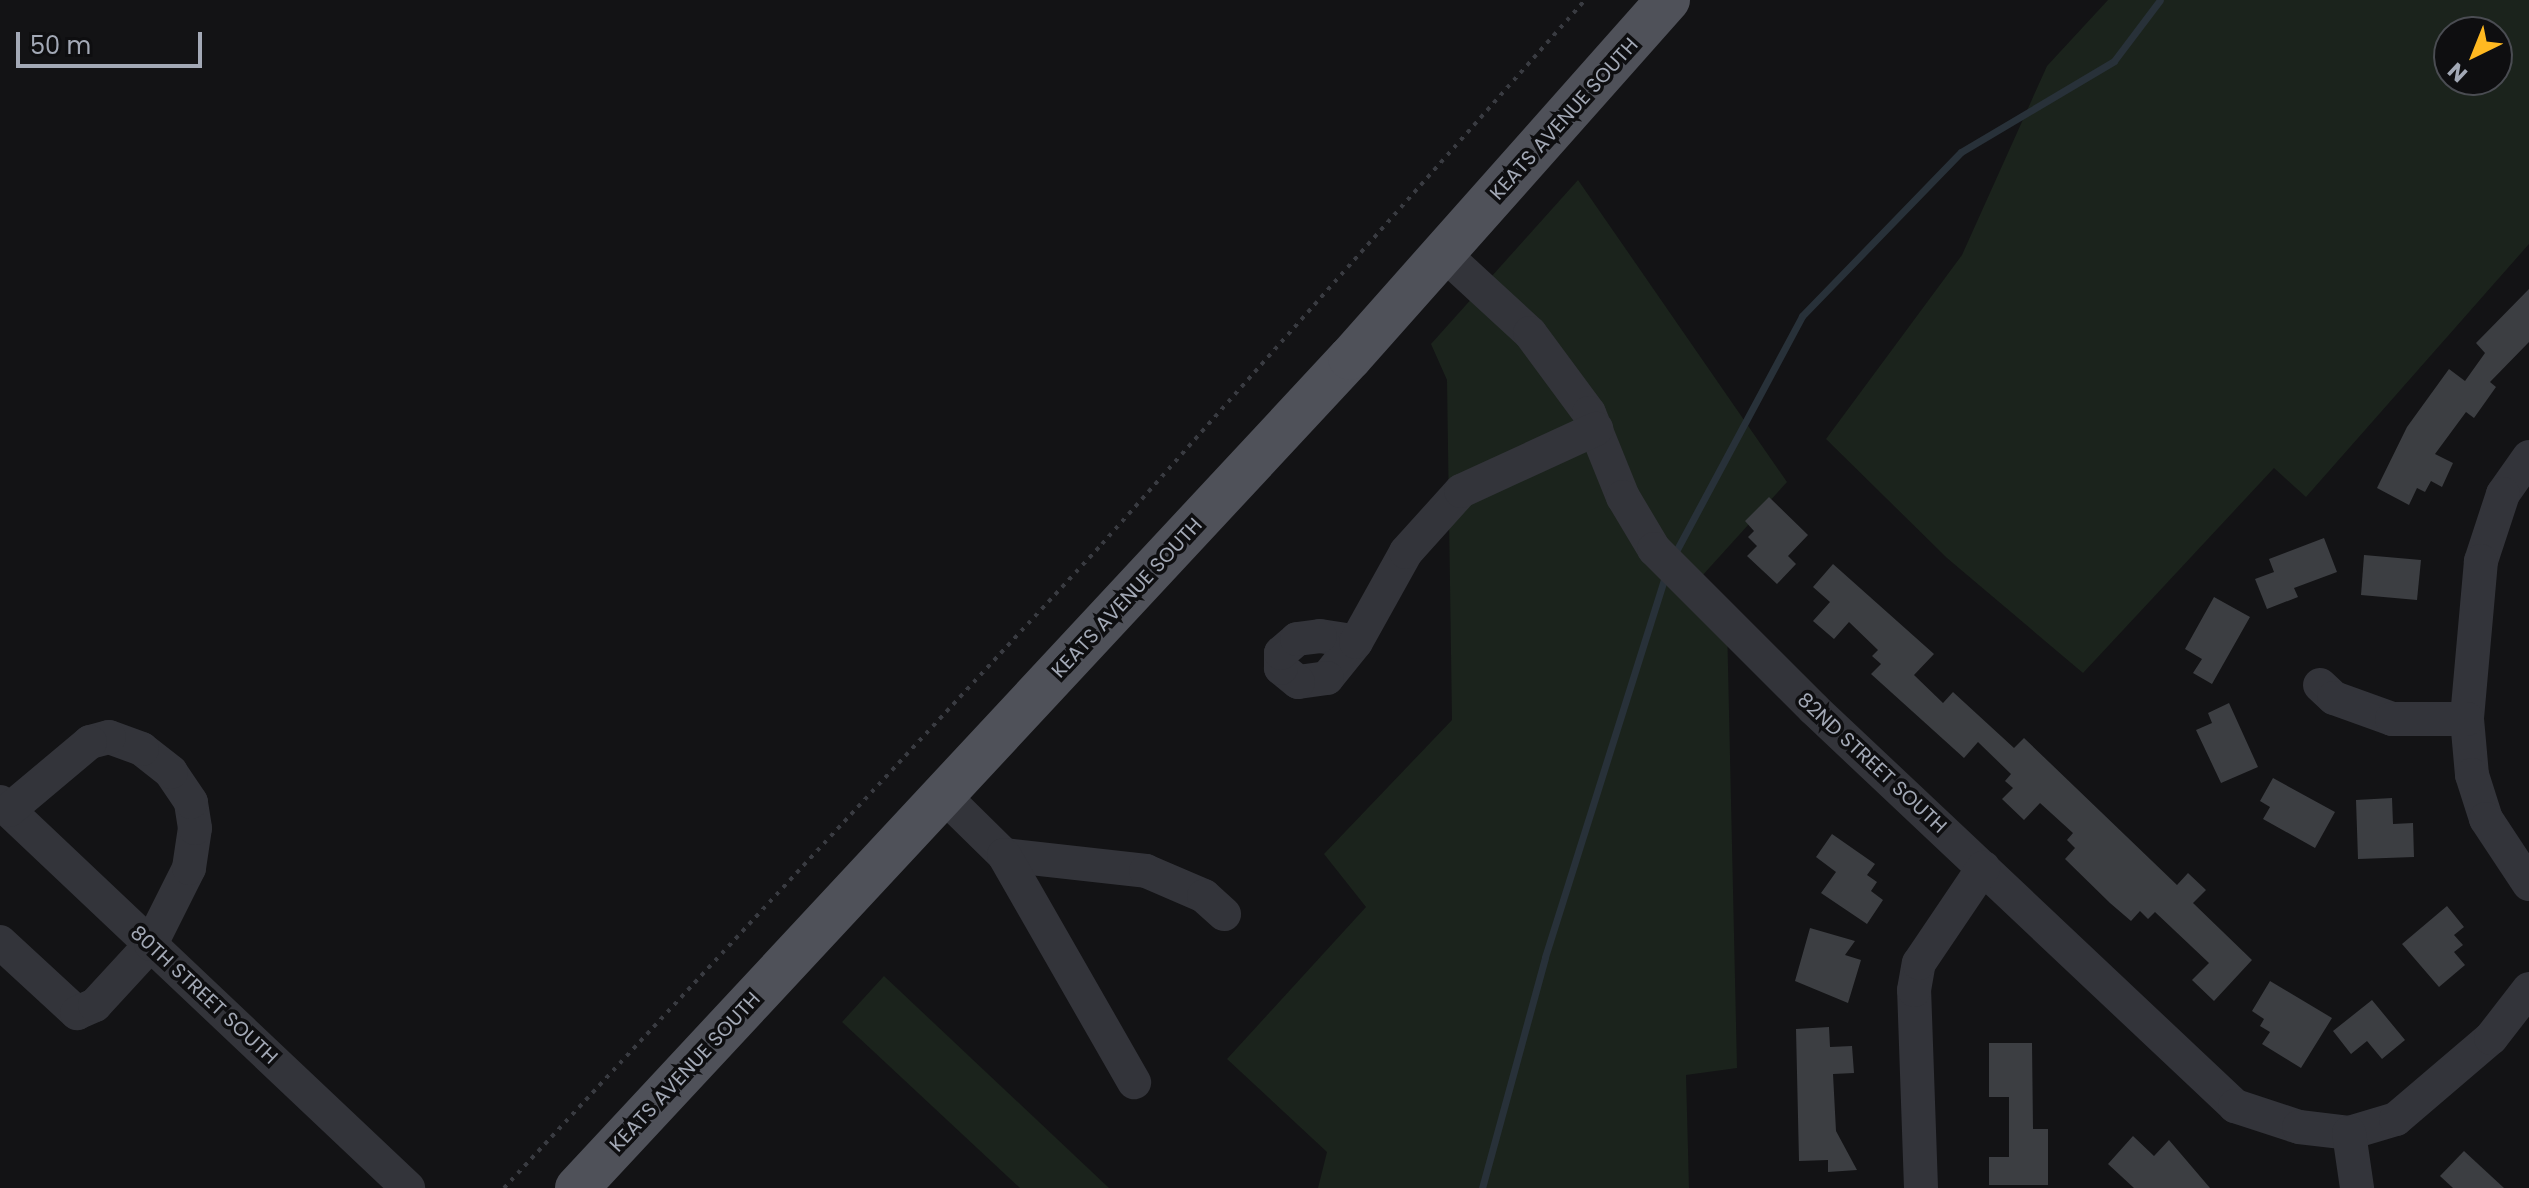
<!DOCTYPE html>
<html>
<head>
<meta charset="utf-8">
<style>
  body { margin:0 }
  #map { position:relative; width:2529px; height:1188px; overflow:hidden; background:#131315; font-family:Poppins,sans-serif }
  div>[style] { position:absolute }
  .green>* { inset:0; background:#1b231c }
  .stream>* { height:7px; margin:-3.5px; padding:0 3.5px; transform-origin:3.5px; border-radius:3.5px; background:#283139 }
  .building>* { inset:0; background:#3c3e42 }
  .path>* { height:4px; margin-top:-2px; transform-origin:0; background:repeating-linear-gradient(90deg,#393b41 0 4px,transparent 0 10px) }
  .minor>* { height:34px; margin:-17px; padding:0 17px; transform-origin:17px; border-radius:17px; background:#33343a }
  .major>* { height:44px; margin:-22px; padding:0 22px; transform-origin:22px; border-radius:22px; background:#4f5159 }
  span { translate:-50% -50%; white-space:nowrap; text-align:center; line-height:1.15; -webkit-text-stroke:7px #0e0e10; paint-order:stroke }
  .street-label { font-size:20px; color:#a3a9b6 }
  .north { position:absolute; left:2433px; top:16px; width:80px; height:80px; box-sizing:border-box; background:#0e0e10; border:2px solid #4a4c52; border-radius:50%; rotate:223deg; font-size:22px; font-weight:700; line-height:32px; text-align:center; color:#a3a9b6 }
  .north::after { content:''; display:block; margin:auto; width:28px; height:36px; background:#ffb921; clip-path:polygon(50% 0,100% 100%,50% 72%,0 100%) }
  .scale { position:absolute; left:16px; top:32px; width:186px; height:36px; box-sizing:border-box; border:4px solid #a3a9b6; border-top:0; padding-left:10px; font-size:24px; line-height:28px; white-space:nowrap; color:#a3a9b6; -webkit-text-stroke:6px #0e0e10; paint-order:stroke }
</style>
</head>
<body>
<div id="map">
  <div class="green">
    <div style="clip-path:polygon(evenodd,2108px 0,2529px 0,2529px 244px,2306px 497px,2274px 468px,2083px 673px,1947px 558px,1826px 439px,1962px 255px,2047px 66px,2108px 0,2449px 32px,2497px 32px,2497px 80px,2449px 80px,2449px 32px)"></div>
    <div style="clip-path:polygon(1578px 180px,1787px 482px,1692px 587px,1727px 622px,1737px 1068px,1686px 1075px,1689px 1188px,1318px 1188px,1327px 1152px,1227px 1059px,1366px 907px,1324px 854px,1452px 720px,1447px 380px,1431px 344px)"></div>
    <div style="clip-path:polygon(884px 976px,1109px 1188px,1020px 1188px,842px 1022px)"></div>
  </div>
  <div class="stream">
    <div style="left:1674px;top:555px;width:271px;rotate:-61.8deg"></div>
    <div style="left:1802px;top:316px;width:228px;rotate:-45.9deg"></div>
    <div style="left:1961px;top:152px;width:178px;rotate:-30.7deg"></div>
    <div style="left:2114px;top:61px;width:76px;rotate:-53deg"></div>
    <div style="left:1482px;top:1188px;width:239px;rotate:-74.7deg"></div>
    <div style="left:1545px;top:957px;width:403px;rotate:-72.5deg"></div>
  </div>
  <div class="building">
    <div style="clip-path:polygon(2529px 289px,2529px 342px,2490px 382px,2496px 387px,2474px 418px,2466px 412px,2435px 454px,2453px 463px,2442px 487px,2431px 481px,2425px 492px,2417px 488px,2409px 505px,2377px 488px,2407px 427px,2449px 369px,2465px 381px,2485px 353px,2476px 343px)"></div>
    <div style="clip-path:polygon(1769px 497px,1808px 535px,1788px 556px,1796px 564px,1777px 584px,1747px 556px,1757px 546px,1748px 537px,1754px 531px,1745px 521px)"></div>
    <div style="clip-path:polygon(2324px 538px,2337px 572px,2294px 588px,2298px 597px,2267px 609px,2255px 579px,2274px 572px,2269px 559px)"></div>
    <div style="clip-path:polygon(2364px 555px,2421px 560px,2417px 600px,2361px 595px)"></div>
    <div style="clip-path:polygon(1833px 564px,1934px 654px,1914px 675px,1943px 703px,1953px 692px,2014px 748px,2024px 738px,2177px 885px,2188px 873px,2206px 890px,2193px 903px,2252px 960px,2214px 1001px,2192px 980px,2209px 963px,2155px 912px,2148px 919px,2140px 911px,2131px 921px,2110px 903px,2065px 859px,2075px 848px,2067px 840px,2073px 833px,2040px 803px,2024px 820px,2002px 799px,2013px 788px,2005px 781px,2011px 774px,1978px 742px,1964px 758px,1871px 674px,1881px 664px,1872px 656px,1878px 650px,1849px 622px,1834px 639px,1813px 621px,1830px 602px,1813px 587px)"></div>
    <div style="clip-path:polygon(2214px 597px,2250px 617px,2212px 684px,2193px 673px,2202px 659px,2185px 649px)"></div>
    <div style="clip-path:polygon(2229px 703px,2258px 767px,2221px 783px,2196px 730px,2212px 723px,2208px 713px)"></div>
    <div style="clip-path:polygon(2273px 778px,2335px 812px,2315px 848px,2263px 819px,2270px 807px,2260px 801px)"></div>
    <div style="clip-path:polygon(2392px 798px,2393px 824px,2413px 823px,2414px 857px,2358px 859px,2356px 800px)"></div>
    <div style="clip-path:polygon(1832px 834px,1875px 864px,1867px 875px,1877px 882px,1871px 891px,1883px 900px,1867px 924px,1821px 893px,1836px 872px,1816px 857px)"></div>
    <div style="clip-path:polygon(2447px 906px,2464px 927px,2454px 935px,2463px 945px,2454px 952px,2465px 965px,2439px 987px,2402px 944px)"></div>
    <div style="clip-path:polygon(1810px 928px,1855px 941px,1845px 955px,1861px 960px,1848px 1003px,1795px 981px)"></div>
    <div style="clip-path:polygon(2270px 981px,2332px 1018px,2301px 1068px,2262px 1044px,2270px 1032px,2260px 1026px,2264px 1019px,2252px 1011px)"></div>
    <div style="clip-path:polygon(2372px 1000px,2405px 1040px,2382px 1059px,2367px 1041px,2351px 1054px,2333px 1031px)"></div>
    <div style="clip-path:polygon(1829px 1027px,1830px 1047px,1852px 1046px,1854px 1073px,1833px 1074px,1836px 1131px,1857px 1170px,1828px 1172px,1828px 1160px,1799px 1161px,1796px 1029px)"></div>
    <div style="clip-path:polygon(1989px 1043px,2032px 1043px,2033px 1129px,2048px 1129px,2048px 1185px,1989px 1185px,1989px 1157px,2009px 1157px,2009px 1097px,1989px 1097px)"></div>
    <div style="clip-path:polygon(2133px 1136px,2154px 1156px,2169px 1140px,2210px 1188px,2134px 1188px,2108px 1164px)"></div>
    <div style="clip-path:polygon(2464px 1151px,2504px 1188px,2453px 1188px,2440px 1176px)"></div>
  </div>
  <div class="path">
    <div style="left:504px;top:1188px;width:879px;rotate:-47.12deg"></div>
    <div style="left:1102px;top:544px;width:727px;rotate:-48.4deg"></div>
  </div>
  <div class="minor">
    <div style="left:1444px;top:254px;width:117px;rotate:42.6deg"></div>
    <div style="left:1530px;top:333px;width:99px;rotate:53.6deg"></div>
    <div style="left:1589px;top:413px;width:91px;rotate:68deg"></div>
    <div style="left:1623px;top:497px;width:61px;rotate:59.2deg"></div>
    <div style="left:1654px;top:549px;width:226px;rotate:45deg"></div>
    <div style="left:1814px;top:709px;width:579px;rotate:43.32deg"></div>
    <div style="left:2235px;top:1106px;width:67px;rotate:18.2deg"></div>
    <div style="left:2299px;top:1127px;width:50px;rotate:6.8deg"></div>
    <div style="left:2349px;top:1133px;width:49px;rotate:-16.6deg"></div>
    <div style="left:2396px;top:1119px;width:125px;rotate:-40.5deg"></div>
    <div style="left:2491px;top:1038px;width:62px;rotate:-52.2deg"></div>
    <div style="left:2529px;top:457px;width:45px;rotate:125.1deg"></div>
    <div style="left:2503px;top:494px;width:71px;rotate:108.2deg"></div>
    <div style="left:2481px;top:561px;width:159px;rotate:95.1deg"></div>
    <div style="left:2467px;top:719px;width:56px;rotate:84.9deg"></div>
    <div style="left:2472px;top:775px;width:46px;rotate:72.3deg"></div>
    <div style="left:2486px;top:819px;width:78px;rotate:56.5deg"></div>
    <div style="left:1320px;top:636px;width:36px;rotate:9deg"></div>
    <div style="left:1356px;top:642px;width:46px;rotate:128.9deg"></div>
    <div style="left:1327px;top:678px;width:29px;rotate:172deg"></div>
    <div style="left:1298px;top:682px;width:22px;rotate:-141deg"></div>
    <div style="left:1281px;top:668px;width:15px;rotate:-90deg"></div>
    <div style="left:1281px;top:653px;width:21px;rotate:-41deg"></div>
    <div style="left:1297px;top:639px;width:23px;rotate:-7deg"></div>
    <div style="left:1356px;top:642px;width:103px;rotate:-60.9deg"></div>
    <div style="left:1406px;top:552px;width:82px;rotate:-48deg"></div>
    <div style="left:1461px;top:491px;width:149px;rotate:-24.7deg"></div>
    <div style="left:2320px;top:685px;width:19px;rotate:43deg"></div>
    <div style="left:2334px;top:698px;width:62px;rotate:19.9deg"></div>
    <div style="left:2392px;top:719px;width:75px"></div>
    <div style="left:944px;top:796px;width:84px;rotate:44.5deg"></div>
    <div style="left:1004px;top:855px;width:143px;rotate:6.4deg"></div>
    <div style="left:1146px;top:871px;width:63px;rotate:23.3deg"></div>
    <div style="left:1204px;top:896px;width:27px;rotate:42deg"></div>
    <div style="left:0;top:802px;width:562px;rotate:43.41deg"></div>
    <div style="left:1004px;top:855px;width:262px;rotate:60.2deg"></div>
    <div style="left:0;top:942px;width:105px;rotate:42.7deg"></div>
    <div style="left:77px;top:1013px;width:20px;rotate:-24deg"></div>
    <div style="left:95px;top:1005px;width:83px;rotate:-47.4deg"></div>
    <div style="left:151px;top:944px;width:85px;rotate:-63.4deg"></div>
    <div style="left:189px;top:868px;width:40px;rotate:-81.5deg"></div>
    <div style="left:195px;top:828px;width:26px;rotate:-99deg"></div>
    <div style="left:191px;top:802px;width:36px;rotate:-124deg"></div>
    <div style="left:171px;top:772px;width:37px;rotate:-142deg"></div>
    <div style="left:142px;top:749px;width:35px;rotate:-160deg"></div>
    <div style="left:109px;top:737px;width:20px;rotate:165deg"></div>
    <div style="left:90px;top:742px;width:106px;rotate:140deg"></div>
    <div style="left:2349px;top:1133px;width:56px;rotate:81.7deg"></div>
    <div style="left:1921px;top:1188px;width:198px;rotate:-92deg"></div>
    <div style="left:1914px;top:990px;width:27px;rotate:-80deg"></div>
    <div style="left:1919px;top:963px;width:115px;rotate:-56deg"></div>
  </div>
  <div class="major">
    <div style="left:577px;top:1188px;width:1134px;rotate:-47.04deg"></div>
    <div style="left:1350px;top:358px;width:479px;rotate:-48.4deg"></div>
  </div>
  <div class="street-label">
    <span style="left:1564px;top:119px;rotate:-48deg">KEATS AVENUE SOUTH</span>
    <span style="left:1127px;top:598px;rotate:-47deg">KEATS AVENUE SOUTH</span>
    <span style="left:1872px;top:763px;rotate:43deg">82ND STREET SOUTH</span>
    <span style="left:204px;top:995px;rotate:43deg">80TH STREET SOUTH</span>
    <span style="left:685px;top:1072px;rotate:-47deg">KEATS AVENUE SOUTH</span>
  </div>
  <div class="north">N</div>
  <div class="scale">50 m</div>
</div>
</body>
</html>
